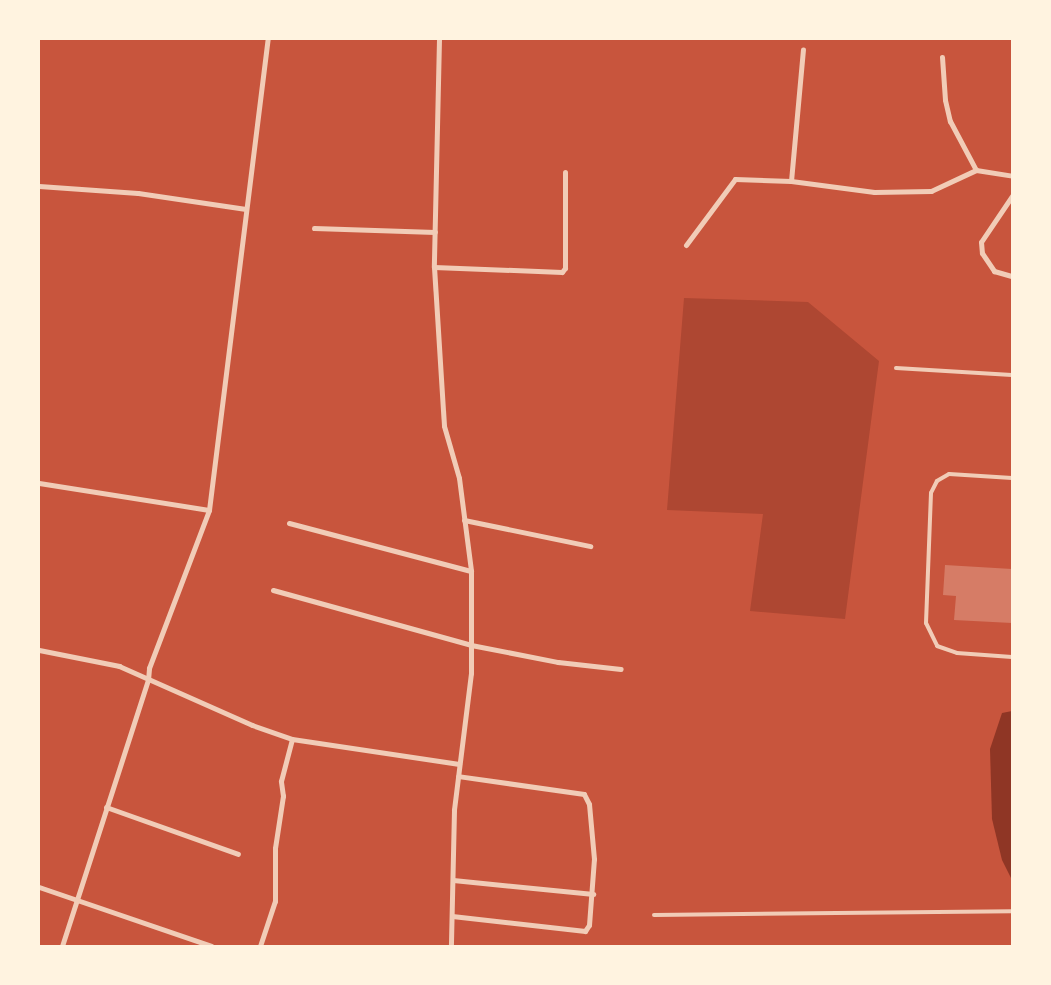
<!DOCTYPE html>
<html>
<head>
<meta charset="utf-8">
<style>
  body { margin:0 }
  #map { position:relative; width:1051px; height:985px; overflow:hidden; background:#c8553d; font-family:"Public Sans",sans-serif }
  div>[style] { position:absolute }
  .green>* { inset:0; background:#ae4732 }
  .water>* { inset:0; background:#8f3625 }
  .building>* { inset:0; background:#d67c66 }
  .service>* { height:4px; margin:-2px; padding:0 2px; transform-origin:2px; border-radius:2px; background:#f1ccb7 }
  .minor>* { height:5px; margin:-2.5px; padding:0 2.5px; transform-origin:2.5px; border-radius:2.5px; background:#f1ccb7 }
  span { translate:-50% -50%; white-space:nowrap; text-align:center; line-height:1.15; -webkit-text-stroke:4.5px #fff3e0; paint-order:stroke }
  .frame { position:absolute; inset:0; border:40px solid #fff3e0; pointer-events:none }
</style>
</head>
<body>
<div id="map">
  <div class="green">
    <div style="clip-path:polygon(684px 298px,808px 302px,879px 361px,845px 619px,750px 611px,763px 514px,667px 510px)"></div>
  </div>
  <div class="water">
    <div style="clip-path:polygon(1012px 711px,1012px 880px,1002px 860px,992px 819px,990px 749px,1002px 713px)"></div>
  </div>
  <div class="building">
    <div style="clip-path:polygon(945px 565px,1012px 569px,1012px 623px,954px 620px,956px 596px,943px 595px)"></div>
  </div>
  <div class="service">
    <div style="left:896px;top:368px;width:116px;rotate:3.5deg"></div>
    <div style="left:1012px;top:478px;width:63px;rotate:-176.4deg"></div>
    <div style="left:949px;top:474px;width:14px;rotate:150deg"></div>
    <div style="left:937px;top:481px;width:13px;rotate:117deg"></div>
    <div style="left:931px;top:493px;width:130px;rotate:92.2deg"></div>
    <div style="left:926px;top:623px;width:25px;rotate:64deg"></div>
    <div style="left:937px;top:646px;width:21px;rotate:19deg"></div>
    <div style="left:957px;top:653px;width:55px;rotate:4.2deg"></div>
    <div style="left:654px;top:915px;width:358px;rotate:-0.6deg"></div>
  </div>
  <div class="minor">
    <div style="left:439px;top:39px;width:228px;rotate:91.3deg"></div>
    <div style="left:434px;top:267px;width:159px;rotate:86.4deg"></div>
    <div style="left:444px;top:426px;width:54px;rotate:73.9deg"></div>
    <div style="left:459px;top:478px;width:94px;rotate:82.6deg"></div>
    <div style="left:471px;top:571px;width:102px;rotate:90deg"></div>
    <div style="left:471px;top:673px;width:138px;rotate:97.1deg"></div>
    <div style="left:454px;top:810px;width:136px;rotate:91.3deg"></div>
    <div style="left:942px;top:57px;width:43px;rotate:86deg"></div>
    <div style="left:945px;top:100px;width:22px;rotate:77deg"></div>
    <div style="left:950px;top:121px;width:55px;rotate:62deg"></div>
    <div style="left:791px;top:181px;width:132px;rotate:-84.8deg"></div>
    <div style="left:39px;top:186px;width:99px;rotate:4deg"></div>
    <div style="left:138px;top:193px;width:109px;rotate:8.4deg"></div>
    <div style="left:1012px;top:196px;width:55px;rotate:124deg"></div>
    <div style="left:981px;top:242px;width:11px;rotate:85deg"></div>
    <div style="left:982px;top:253px;width:22px;rotate:56deg"></div>
    <div style="left:994px;top:271px;width:19px;rotate:16deg"></div>
    <div style="left:314px;top:228px;width:121px;rotate:1.9deg"></div>
    <div style="left:686px;top:245px;width:82px;rotate:-53.4deg"></div>
    <div style="left:735px;top:179px;width:56px;rotate:2deg"></div>
    <div style="left:791px;top:181px;width:84px;rotate:7.5deg"></div>
    <div style="left:874px;top:192px;width:57px;rotate:-1deg"></div>
    <div style="left:931px;top:191px;width:50px;rotate:-25deg"></div>
    <div style="left:976px;top:170px;width:36px;rotate:9deg"></div>
    <div style="left:434px;top:267px;width:128px;rotate:2.2deg"></div>
    <div style="left:562px;top:272px;width:5px;rotate:-53deg"></div>
    <div style="left:565px;top:268px;width:96px;rotate:-90deg"></div>
    <div style="left:39px;top:483px;width:172px;rotate:9deg"></div>
    <div style="left:464px;top:520px;width:129px;rotate:11.7deg"></div>
    <div style="left:289px;top:523px;width:188px;rotate:14.8deg"></div>
    <div style="left:273px;top:590px;width:205px;rotate:15.5deg"></div>
    <div style="left:471px;top:645px;width:89px;rotate:11.1deg"></div>
    <div style="left:558px;top:662px;width:63px;rotate:6.3deg"></div>
    <div style="left:39px;top:650px;width:82px;rotate:11.3deg"></div>
    <div style="left:119px;top:666px;width:145px;rotate:23.9deg"></div>
    <div style="left:252px;top:725px;width:42px;rotate:19.3deg"></div>
    <div style="left:292px;top:739px;width:169px;rotate:8.5deg"></div>
    <div style="left:106px;top:807px;width:140px;rotate:19.6deg"></div>
    <div style="left:453px;top:880px;width:141px;rotate:5.7deg"></div>
    <div style="left:39px;top:887px;width:182px;rotate:18.9deg"></div>
    <div style="left:452px;top:916px;width:134px;rotate:6.4deg"></div>
    <div style="left:585px;top:931px;width:7px;rotate:-56deg"></div>
    <div style="left:589px;top:925px;width:66px;rotate:-85.7deg"></div>
    <div style="left:594px;top:859px;width:55px;rotate:-95.2deg"></div>
    <div style="left:589px;top:804px;width:11px;rotate:-117deg"></div>
    <div style="left:584px;top:794px;width:127px;rotate:-171.9deg"></div>
    <div style="left:62px;top:946px;width:280px;rotate:-72.1deg"></div>
    <div style="left:148px;top:680px;width:12px;rotate:-85deg"></div>
    <div style="left:149px;top:668px;width:169px;rotate:-69.2deg"></div>
    <div style="left:209px;top:510px;width:475px;rotate:-82.9deg"></div>
    <div style="left:260px;top:946px;width:47px;rotate:-71.6deg"></div>
    <div style="left:275px;top:901px;width:53px;rotate:-90deg"></div>
    <div style="left:275px;top:848px;width:53px;rotate:-81.3deg"></div>
    <div style="left:283px;top:796px;width:15px;rotate:-98deg"></div>
    <div style="left:281px;top:781px;width:43px;rotate:-75.3deg"></div>
  </div>
  <div class="frame"></div>
</div>
</body>
</html>
